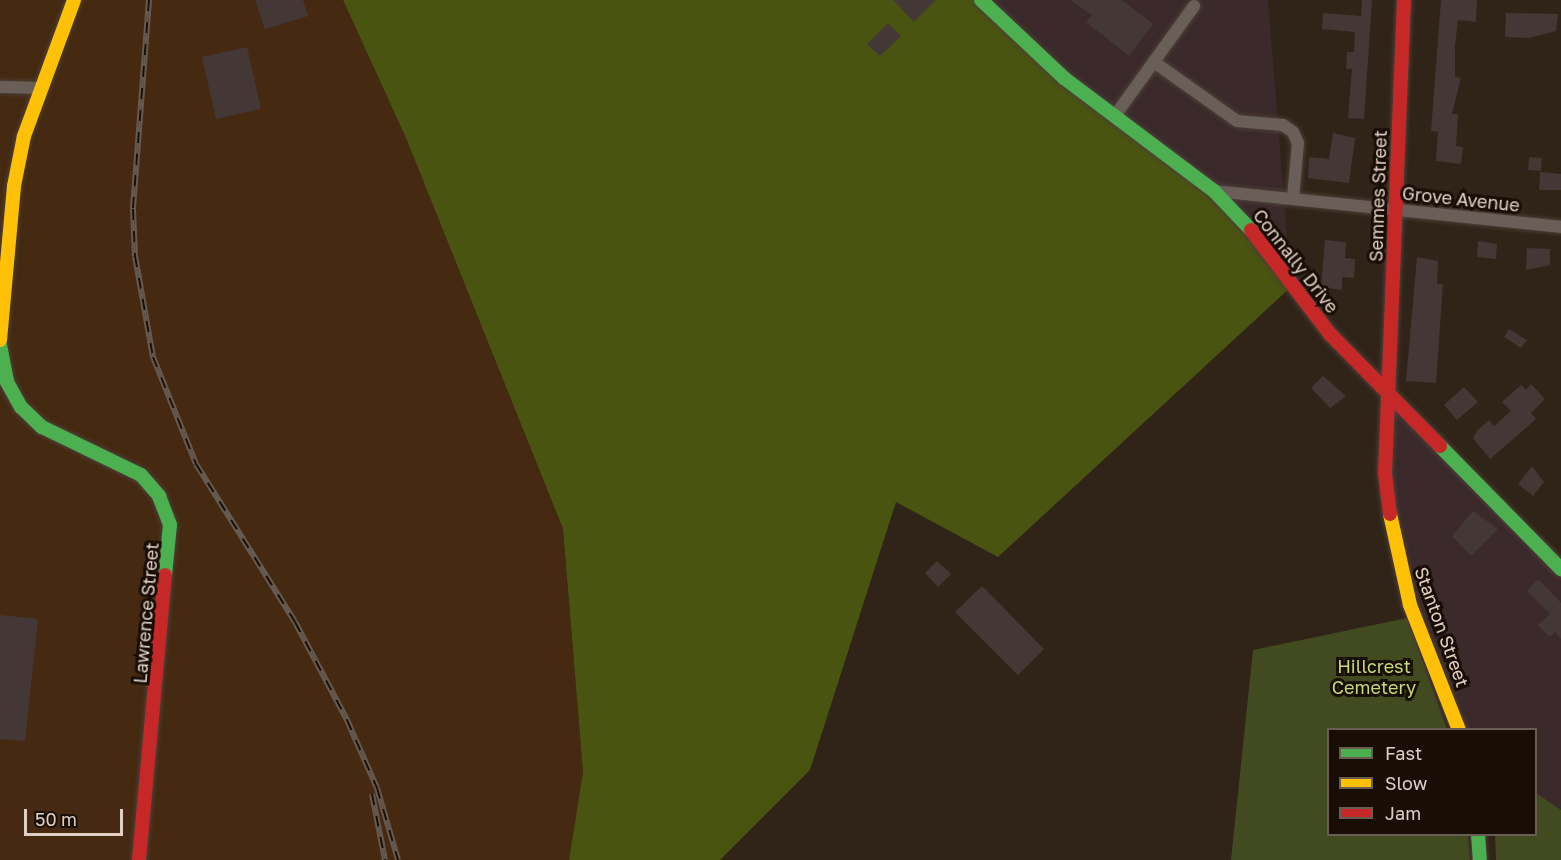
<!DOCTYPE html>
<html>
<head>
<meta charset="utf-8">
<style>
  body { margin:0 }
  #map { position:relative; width:1561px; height:860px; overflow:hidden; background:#302318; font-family:"Golos Text",sans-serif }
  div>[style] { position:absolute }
  .commercial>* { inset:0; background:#3b292b }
  .built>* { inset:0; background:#452911 }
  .green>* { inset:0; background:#424a1f }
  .forest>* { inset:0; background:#495410 }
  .building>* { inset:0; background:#443837 }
  .roads { filter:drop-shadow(0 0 2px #4c4038) drop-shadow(0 0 2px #4c4038) }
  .street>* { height:12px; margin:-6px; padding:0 6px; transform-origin:6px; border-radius:6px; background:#6a5f58 }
  .fast>* { height:14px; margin:-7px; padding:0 7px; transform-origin:7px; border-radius:7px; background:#4caf50 }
  .slow>* { height:14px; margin:-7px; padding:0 7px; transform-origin:7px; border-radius:7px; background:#ffc107 }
  .jam>* { height:14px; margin:-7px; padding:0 7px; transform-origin:7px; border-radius:7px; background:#c62828 }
  .rail>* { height:6px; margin-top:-3px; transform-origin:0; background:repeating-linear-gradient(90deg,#190e06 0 11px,#645a51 0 22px); box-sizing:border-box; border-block:2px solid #645a51 }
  span { translate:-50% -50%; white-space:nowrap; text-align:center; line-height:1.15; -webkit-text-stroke:6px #190e06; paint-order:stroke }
  .street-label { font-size:18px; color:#e0d0c4 }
  .park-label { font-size:18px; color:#c3dc78 }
  .legend { position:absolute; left:1327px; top:728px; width:210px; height:108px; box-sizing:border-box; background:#190e06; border:2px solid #695c52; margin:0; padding:8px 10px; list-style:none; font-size:18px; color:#e0d0c4 }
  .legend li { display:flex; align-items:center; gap:12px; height:30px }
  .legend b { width:30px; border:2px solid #695c52 }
  .scale { position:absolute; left:24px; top:809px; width:99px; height:27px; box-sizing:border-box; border:3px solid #e0d0c4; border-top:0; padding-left:8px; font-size:18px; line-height:21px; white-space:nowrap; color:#e0d0c4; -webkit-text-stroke:4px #190e06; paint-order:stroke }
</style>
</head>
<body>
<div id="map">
  <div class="commercial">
    <div style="clip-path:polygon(986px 0,1268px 0,1291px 287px,1050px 66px)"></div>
    <div style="clip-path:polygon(1386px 389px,1561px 555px,1561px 810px,1536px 793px,1536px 730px,1460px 729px,1424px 640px,1385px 496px)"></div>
  </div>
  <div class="built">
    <div style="clip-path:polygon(0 0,343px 0,406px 138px,563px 530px,583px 772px,569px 860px,0 860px)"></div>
  </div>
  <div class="green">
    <div style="clip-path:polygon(1407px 618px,1447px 729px,1328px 730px,1328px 834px,1468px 835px,1470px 860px,1231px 860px,1253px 650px)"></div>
    <div style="clip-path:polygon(1536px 793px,1561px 810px,1561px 860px,1496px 860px,1495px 835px,1536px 834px)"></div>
  </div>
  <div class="forest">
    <div style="clip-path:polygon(343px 0,986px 0,1050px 66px,1225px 193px,1291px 287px,998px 557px,896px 502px,810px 770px,720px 860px,569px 860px,583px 772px,563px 529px,406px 138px)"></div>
  </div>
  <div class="building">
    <div style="clip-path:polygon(255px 0,303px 0,308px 16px,265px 29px)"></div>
    <div style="clip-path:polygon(893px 0,936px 0,914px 22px)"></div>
    <div style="clip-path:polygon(1070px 0,1122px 0,1153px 24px,1129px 56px,1086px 22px,1092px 15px)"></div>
    <div style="clip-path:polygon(1362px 0,1372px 0,1364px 119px,1348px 118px,1352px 69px,1346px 69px,1347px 52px,1354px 52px,1355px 32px,1322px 29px,1323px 13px,1361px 16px)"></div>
    <div style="clip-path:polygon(1441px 0,1477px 0,1476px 22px,1458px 20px,1455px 46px,1455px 77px,1461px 78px,1452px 114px,1458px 114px,1456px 146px,1463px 147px,1461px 164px,1436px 161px,1438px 132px,1431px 131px)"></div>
    <div style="clip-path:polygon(1506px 13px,1558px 14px,1556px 31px,1529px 38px,1505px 37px)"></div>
    <div style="clip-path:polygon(888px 23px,901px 36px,880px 56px,867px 44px)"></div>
    <div style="clip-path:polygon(247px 47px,261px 109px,216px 119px,202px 57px)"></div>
    <div style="clip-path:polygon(1333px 133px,1355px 138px,1349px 183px,1308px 178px,1309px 157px,1329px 159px)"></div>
    <div style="clip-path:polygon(1529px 157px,1542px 158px,1541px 171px,1528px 170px)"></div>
    <div style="clip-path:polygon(1540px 172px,1561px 174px,1561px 190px,1539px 190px)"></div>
    <div style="clip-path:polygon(1325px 240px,1346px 242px,1345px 258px,1355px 259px,1354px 278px,1342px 277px,1342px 290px,1321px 287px)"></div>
    <div style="clip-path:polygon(1478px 241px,1497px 244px,1496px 259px,1477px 257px)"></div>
    <div style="clip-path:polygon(1527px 248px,1550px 249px,1550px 265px,1526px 270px)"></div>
    <div style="clip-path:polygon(1417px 257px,1438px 261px,1437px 284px,1443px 284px,1436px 383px,1406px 381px)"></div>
    <div style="clip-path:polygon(1509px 329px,1527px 340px,1521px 348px,1504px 337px)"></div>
    <div style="clip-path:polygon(1323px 376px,1346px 396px,1330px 408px,1311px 388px)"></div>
    <div style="clip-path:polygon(1531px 384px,1545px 399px,1531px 413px,1536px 419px,1490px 459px,1473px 438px,1477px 431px,1489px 420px,1494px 426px,1511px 411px,1502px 402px,1521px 385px,1526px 390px)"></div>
    <div style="clip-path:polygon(1464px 387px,1478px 402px,1457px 420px,1444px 405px)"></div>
    <div style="clip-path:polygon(1532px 466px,1544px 482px,1533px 496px,1518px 484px)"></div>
    <div style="clip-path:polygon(1473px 511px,1498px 529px,1471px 556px,1452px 536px)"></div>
    <div style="clip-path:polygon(937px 561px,951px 574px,938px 587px,925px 573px)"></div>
    <div style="clip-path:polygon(1538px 579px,1561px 603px,1561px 639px,1555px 632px,1550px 637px,1538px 625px,1550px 614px,1527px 591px)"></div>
    <div style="clip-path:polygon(982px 586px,1044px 649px,1018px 675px,955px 612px)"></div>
    <div style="clip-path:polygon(0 615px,38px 619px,25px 741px,0 739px)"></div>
  </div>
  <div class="roads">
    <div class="street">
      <div style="left:1154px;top:62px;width:102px;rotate:35.4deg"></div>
      <div style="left:1237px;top:121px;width:46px;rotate:5deg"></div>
      <div style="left:1283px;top:125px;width:12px;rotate:35deg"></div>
      <div style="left:1293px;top:132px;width:12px;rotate:66deg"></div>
      <div style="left:1298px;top:143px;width:55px;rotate:95.2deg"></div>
      <div style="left:0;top:87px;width:41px;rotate:1.4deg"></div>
      <div style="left:1114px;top:117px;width:137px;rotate:-54.2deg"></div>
      <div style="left:1214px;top:191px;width:349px;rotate:5.9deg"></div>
    </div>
    <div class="fast">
      <div style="left:981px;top:0;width:114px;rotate:43.2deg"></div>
      <div style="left:1064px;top:78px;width:188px;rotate:37deg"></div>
      <div style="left:1214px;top:191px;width:54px;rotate:46.5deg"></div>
      <div style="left:0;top:345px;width:38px;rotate:79deg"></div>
      <div style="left:7px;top:382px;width:29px;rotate:61deg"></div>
      <div style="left:21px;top:407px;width:29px;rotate:44deg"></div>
      <div style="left:42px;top:427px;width:110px;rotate:25.9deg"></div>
      <div style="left:141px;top:475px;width:28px;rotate:49deg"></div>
      <div style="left:159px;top:496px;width:31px;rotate:69deg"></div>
      <div style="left:170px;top:525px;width:50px;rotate:95.7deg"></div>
      <div style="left:1440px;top:446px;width:173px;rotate:45.5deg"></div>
      <div style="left:1478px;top:834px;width:26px;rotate:86deg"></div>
    </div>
    <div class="slow">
      <div style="left:0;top:340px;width:155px;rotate:-84.8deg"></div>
      <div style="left:14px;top:186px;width:51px;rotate:-78.7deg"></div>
      <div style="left:24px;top:136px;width:145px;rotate:-69.8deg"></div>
      <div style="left:1390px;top:514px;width:93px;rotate:77.6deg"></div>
      <div style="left:1410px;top:605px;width:134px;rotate:68.6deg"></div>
    </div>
    <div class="jam">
      <div style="left:1251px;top:230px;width:131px;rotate:52.8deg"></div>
      <div style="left:1330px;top:334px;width:157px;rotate:45.5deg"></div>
      <div style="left:1390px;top:514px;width:41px;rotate:-97deg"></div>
      <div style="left:1385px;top:473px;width:473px;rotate:-87.7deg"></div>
      <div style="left:139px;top:860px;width:286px;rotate:-84.8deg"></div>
    </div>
  </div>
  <div class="rail">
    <div style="left:149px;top:0;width:210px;rotate:94.4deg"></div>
    <div style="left:133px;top:209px;width:47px;rotate:87.6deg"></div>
    <div style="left:135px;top:256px;width:103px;rotate:79.9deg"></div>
    <div style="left:153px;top:357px;width:115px;rotate:68.1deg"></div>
    <div style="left:196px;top:464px;width:186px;rotate:57.9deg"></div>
    <div style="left:295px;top:622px;width:111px;rotate:62deg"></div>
    <div style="left:347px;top:720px;width:74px;rotate:66.2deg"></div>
    <div style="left:377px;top:788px;width:75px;rotate:73.7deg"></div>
    <div style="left:372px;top:794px;width:67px;rotate:78.9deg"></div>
  </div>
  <div class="street-label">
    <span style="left:1378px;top:196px;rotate:-88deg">Semmes Street</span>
    <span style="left:1461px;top:199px;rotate:6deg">Grove Avenue</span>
    <span style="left:1296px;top:261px;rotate:52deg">Connally Drive</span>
    <span style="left:146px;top:613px;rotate:-85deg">Lawrence Street</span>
    <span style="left:1442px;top:627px;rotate:70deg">Stanton Street</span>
  </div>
  <div class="park-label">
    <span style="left:1374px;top:677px">Hillcrest<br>Cemetery</span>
  </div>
  <ul class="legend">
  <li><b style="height:8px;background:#4caf50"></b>Fast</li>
  <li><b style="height:8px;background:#ffc107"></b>Slow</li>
  <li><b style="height:8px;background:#c62828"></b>Jam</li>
  </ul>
  <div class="scale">50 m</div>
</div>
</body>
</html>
